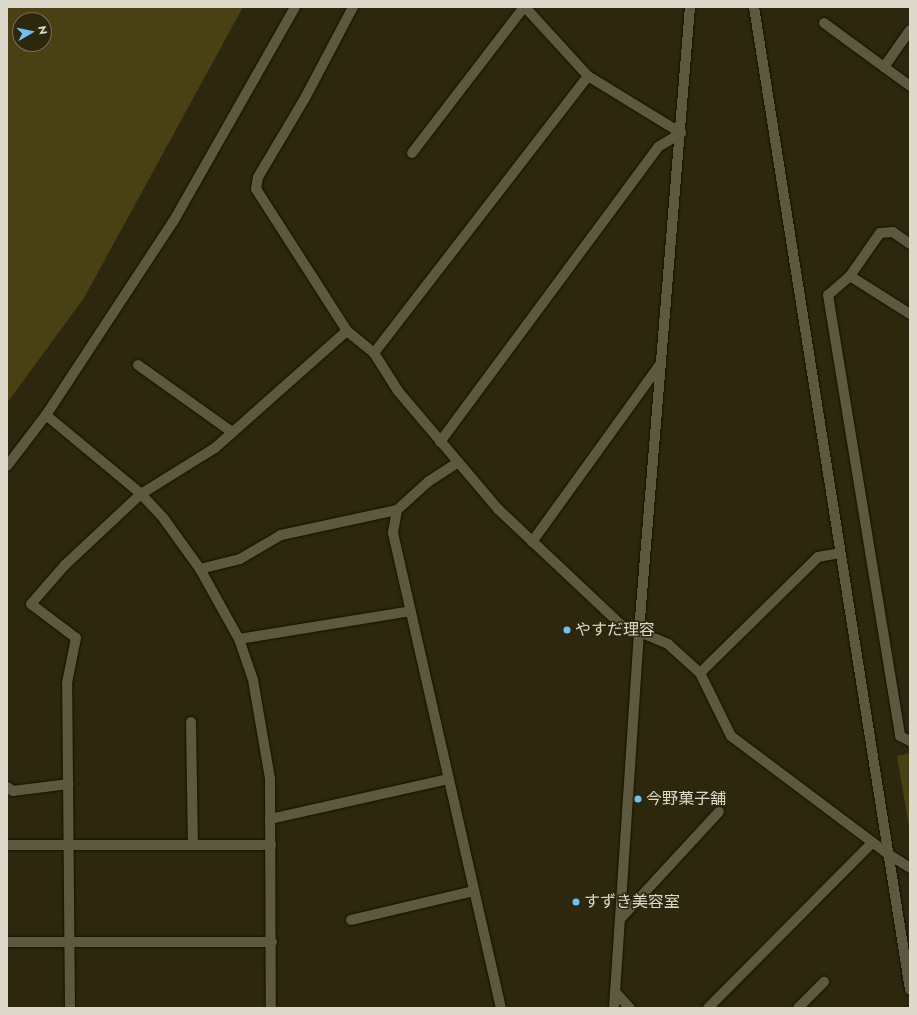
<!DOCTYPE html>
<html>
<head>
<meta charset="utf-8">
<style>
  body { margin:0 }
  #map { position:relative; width:917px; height:1015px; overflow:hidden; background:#2c270d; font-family:Jost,"Noto Sans JP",sans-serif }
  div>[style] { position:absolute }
  .green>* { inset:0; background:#494014 }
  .roads { filter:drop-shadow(0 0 1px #150f00) drop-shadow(0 0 1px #150f00) }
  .minor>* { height:10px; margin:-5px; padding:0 5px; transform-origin:5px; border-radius:5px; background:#5e593e }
  .tertiary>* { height:10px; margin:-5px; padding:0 5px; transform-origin:5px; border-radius:5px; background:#5e593e }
  .dots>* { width:11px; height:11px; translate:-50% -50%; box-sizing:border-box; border:2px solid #2c270d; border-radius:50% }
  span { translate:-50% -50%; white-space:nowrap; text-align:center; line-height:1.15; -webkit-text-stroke:3px #2c270d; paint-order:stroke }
  .poi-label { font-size:16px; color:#dddacb }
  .left { translate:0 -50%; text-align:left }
  .frame { position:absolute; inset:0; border:8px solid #dddacb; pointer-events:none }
  .north { position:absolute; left:12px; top:12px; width:40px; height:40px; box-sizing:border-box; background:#2c270d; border:1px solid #736f59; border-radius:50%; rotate:81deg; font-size:11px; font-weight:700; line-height:16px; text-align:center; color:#dddacb }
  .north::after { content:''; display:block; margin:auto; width:14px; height:18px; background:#6ec2f3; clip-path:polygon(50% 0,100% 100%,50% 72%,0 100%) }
</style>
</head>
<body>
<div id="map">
  <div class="green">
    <div style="clip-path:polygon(evenodd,7px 7px,243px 7px,84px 298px,7px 403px,7px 7px,20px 20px,44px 20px,44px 44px,20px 44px,20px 20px)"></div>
    <div style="clip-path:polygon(910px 753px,910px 833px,897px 756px)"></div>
  </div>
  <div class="roads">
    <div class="minor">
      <div style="left:353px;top:7px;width:103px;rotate:117.8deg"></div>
      <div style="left:305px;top:98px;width:92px;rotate:120.7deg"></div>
      <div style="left:258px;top:177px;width:12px;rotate:99deg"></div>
      <div style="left:256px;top:189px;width:169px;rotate:57.3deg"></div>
      <div style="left:347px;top:331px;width:35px;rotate:39deg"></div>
      <div style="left:374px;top:353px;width:45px;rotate:57.7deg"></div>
      <div style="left:398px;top:391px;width:155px;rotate:49.7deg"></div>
      <div style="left:498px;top:509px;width:168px;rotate:43.3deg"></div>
      <div style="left:620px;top:624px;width:52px;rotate:22.6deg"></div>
      <div style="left:668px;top:644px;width:43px;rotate:42.2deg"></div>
      <div style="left:700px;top:673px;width:70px;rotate:63.8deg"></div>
      <div style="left:731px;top:736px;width:196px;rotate:36.9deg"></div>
      <div style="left:888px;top:854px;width:26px;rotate:32deg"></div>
      <div style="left:824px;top:23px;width:74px;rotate:36.3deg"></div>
      <div style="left:910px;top:30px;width:45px;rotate:125.1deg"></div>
      <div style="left:884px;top:67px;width:32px;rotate:36deg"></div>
      <div style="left:412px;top:153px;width:184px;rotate:-52.5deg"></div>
      <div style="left:910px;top:244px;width:21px;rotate:-145deg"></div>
      <div style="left:893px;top:232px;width:13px;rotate:176deg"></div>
      <div style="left:880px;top:233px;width:52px;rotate:124.9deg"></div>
      <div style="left:850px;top:276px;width:71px;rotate:32.3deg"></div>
      <div style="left:850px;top:276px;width:29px;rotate:139deg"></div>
      <div style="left:828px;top:295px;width:447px;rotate:80.7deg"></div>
      <div style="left:900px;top:736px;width:11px;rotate:27deg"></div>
      <div style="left:374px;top:353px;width:350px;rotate:-52.3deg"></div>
      <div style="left:138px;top:365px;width:115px;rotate:35.5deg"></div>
      <div style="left:440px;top:442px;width:367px;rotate:-53.5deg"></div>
      <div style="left:658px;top:147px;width:27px;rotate:-31deg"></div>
      <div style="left:681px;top:133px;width:109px;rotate:-148.5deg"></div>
      <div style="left:588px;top:76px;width:93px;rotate:-132.4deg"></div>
      <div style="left:457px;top:463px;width:33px;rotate:147deg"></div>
      <div style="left:429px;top:481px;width:43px;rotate:137.8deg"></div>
      <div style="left:397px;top:510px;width:23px;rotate:100deg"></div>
      <div style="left:393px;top:533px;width:487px;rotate:77.2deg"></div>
      <div style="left:532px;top:542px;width:221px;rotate:-54.2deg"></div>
      <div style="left:200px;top:569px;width:41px;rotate:-14deg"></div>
      <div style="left:240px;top:559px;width:48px;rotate:-30.3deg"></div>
      <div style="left:281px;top:535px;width:119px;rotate:-12.2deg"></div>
      <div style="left:239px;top:639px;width:174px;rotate:-9.2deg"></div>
      <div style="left:700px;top:673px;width:165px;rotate:-44.5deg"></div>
      <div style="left:818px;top:557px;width:22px;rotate:-10deg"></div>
      <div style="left:191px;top:722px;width:123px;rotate:89.1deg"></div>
      <div style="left:7px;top:787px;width:7px;rotate:34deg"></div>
      <div style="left:13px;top:791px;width:56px;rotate:-7.1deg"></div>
      <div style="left:270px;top:819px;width:183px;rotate:-12.6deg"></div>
      <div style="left:7px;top:845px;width:264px"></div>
      <div style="left:622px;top:917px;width:143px;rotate:-47.3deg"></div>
      <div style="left:351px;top:920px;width:126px;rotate:-13.3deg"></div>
      <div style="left:7px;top:942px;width:265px"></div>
      <div style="left:615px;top:992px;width:22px;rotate:47deg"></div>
      <div style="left:70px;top:1008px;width:325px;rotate:-90.5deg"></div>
      <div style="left:67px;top:683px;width:46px;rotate:-78.7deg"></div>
      <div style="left:76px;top:638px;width:56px;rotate:-142.9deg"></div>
      <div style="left:31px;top:604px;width:52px;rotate:-48.9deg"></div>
      <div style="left:65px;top:565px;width:104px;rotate:-43.1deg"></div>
      <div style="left:141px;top:494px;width:87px;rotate:-31.9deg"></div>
      <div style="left:215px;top:448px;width:176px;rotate:-41.6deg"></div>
      <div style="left:614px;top:1008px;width:378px;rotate:-86.2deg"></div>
      <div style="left:639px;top:631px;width:626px;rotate:-85.33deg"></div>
      <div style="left:708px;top:1008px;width:233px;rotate:-45.2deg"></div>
      <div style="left:798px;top:1008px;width:37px;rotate:-45deg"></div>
    </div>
    <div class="tertiary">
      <div style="left:754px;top:7px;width:995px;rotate:80.98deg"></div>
      <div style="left:46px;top:415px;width:124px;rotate:39.7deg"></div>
      <div style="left:141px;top:494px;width:34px;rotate:47deg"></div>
      <div style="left:164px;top:519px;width:62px;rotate:54.2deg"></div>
      <div style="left:200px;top:569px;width:80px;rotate:60.9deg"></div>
      <div style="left:239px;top:639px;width:43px;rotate:71.1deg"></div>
      <div style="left:253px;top:680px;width:99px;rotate:80.2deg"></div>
      <div style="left:270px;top:778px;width:230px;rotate:89.8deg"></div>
      <div style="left:7px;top:466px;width:64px;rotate:-52.6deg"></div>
      <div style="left:46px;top:415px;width:231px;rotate:-56.7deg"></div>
      <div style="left:173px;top:222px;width:247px;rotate:-60.4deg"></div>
    </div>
  </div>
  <div class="dots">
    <div style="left:567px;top:630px;background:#6ec2f3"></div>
    <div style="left:638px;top:799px;background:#6ec2f3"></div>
    <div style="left:576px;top:902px;background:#6ec2f3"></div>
  </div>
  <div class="poi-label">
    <span class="left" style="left:575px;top:630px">やすだ理容</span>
    <span class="left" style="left:646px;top:799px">今野菓子舗</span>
    <span class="left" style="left:584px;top:902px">すずき美容室</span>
  </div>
  <div class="frame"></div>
  <div class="north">N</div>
</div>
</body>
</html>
